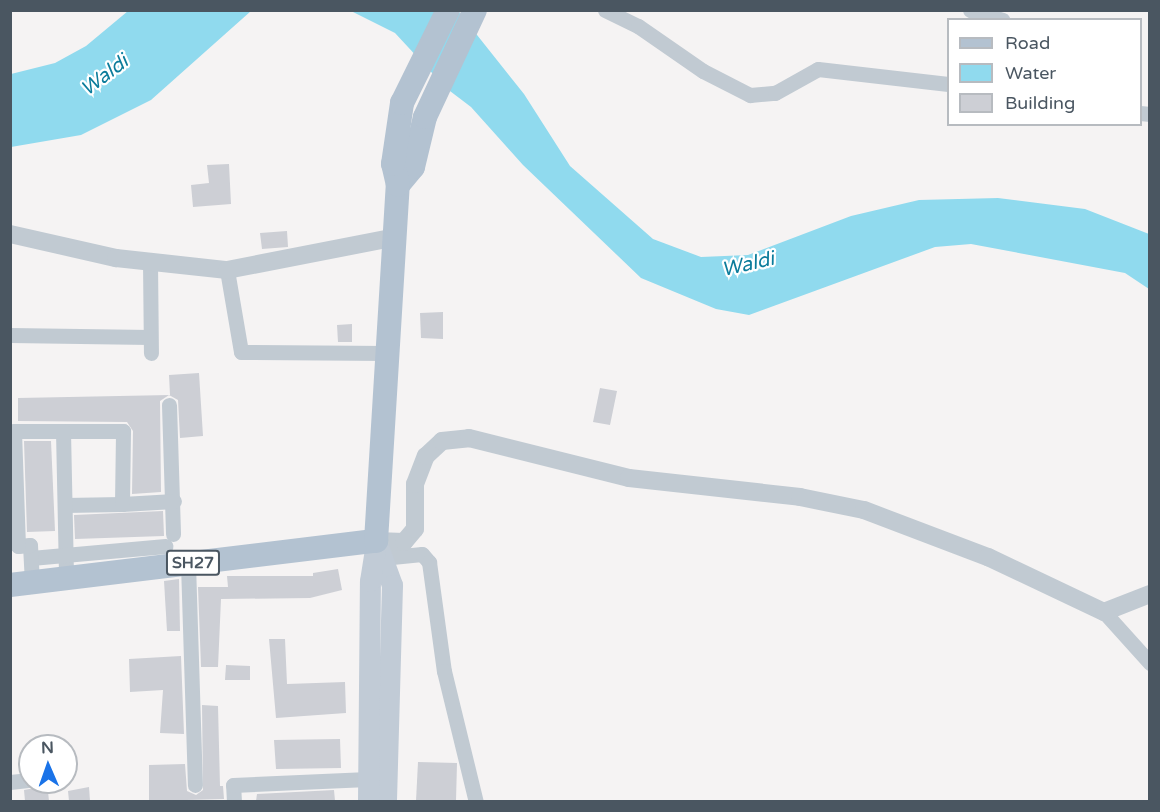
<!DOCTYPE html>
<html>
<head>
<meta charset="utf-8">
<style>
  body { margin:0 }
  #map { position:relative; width:1160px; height:812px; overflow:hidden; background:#f5f3f3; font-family:"Varela Round",sans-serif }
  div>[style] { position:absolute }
  .water>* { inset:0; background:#90daee }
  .building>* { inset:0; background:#cdcfd5 }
  .minor>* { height:15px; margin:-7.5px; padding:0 7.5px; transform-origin:7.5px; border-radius:7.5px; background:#c1cad2 }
  .tertiary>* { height:18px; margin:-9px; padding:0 9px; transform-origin:9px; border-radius:9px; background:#c1cad2 }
  .secondary>* { height:21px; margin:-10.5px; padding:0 10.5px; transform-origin:10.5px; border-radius:10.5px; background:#c1cbd6 }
  .primary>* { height:24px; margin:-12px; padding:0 12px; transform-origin:12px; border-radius:12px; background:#b3c2d1 }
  span { translate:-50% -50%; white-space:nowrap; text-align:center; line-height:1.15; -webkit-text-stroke:4.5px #fff; paint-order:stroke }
  .shield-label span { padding:2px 4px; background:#fff; border:2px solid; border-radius:4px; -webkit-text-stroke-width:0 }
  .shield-label { font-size:16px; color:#4a5661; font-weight:700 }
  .water-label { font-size:20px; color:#0c7c9b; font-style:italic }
  .frame { position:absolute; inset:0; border:12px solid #4a5661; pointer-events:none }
  .legend { position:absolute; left:947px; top:18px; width:195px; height:108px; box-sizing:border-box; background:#fff; border:2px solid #b7bbc0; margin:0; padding:8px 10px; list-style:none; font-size:18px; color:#4a5661 }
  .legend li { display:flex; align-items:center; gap:12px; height:30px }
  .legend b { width:30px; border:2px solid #b7bbc0 }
  .north { position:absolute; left:18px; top:734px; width:60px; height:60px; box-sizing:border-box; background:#fff; border:2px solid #b7bbc0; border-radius:50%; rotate:358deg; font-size:16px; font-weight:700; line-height:24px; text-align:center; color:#4a5661 }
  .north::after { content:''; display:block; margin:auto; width:21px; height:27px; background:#1a73e8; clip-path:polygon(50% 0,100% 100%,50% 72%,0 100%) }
</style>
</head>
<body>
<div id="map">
  <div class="water">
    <div style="clip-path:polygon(128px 11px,251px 11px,151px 100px,81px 135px,11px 147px,11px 74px,55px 63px,86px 46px)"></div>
    <div style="clip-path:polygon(351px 11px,458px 11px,524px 94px,570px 166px,653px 239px,701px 257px,748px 255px,851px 216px,919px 200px,998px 198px,1085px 209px,1149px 234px,1149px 289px,1125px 273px,971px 244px,935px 247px,749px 315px,716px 309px,641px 278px,523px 165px,471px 107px,446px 88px,395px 33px)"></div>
  </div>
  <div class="building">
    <div style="clip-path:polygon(229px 164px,231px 204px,193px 207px,191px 185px,209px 183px,207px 165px)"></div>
    <div style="clip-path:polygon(287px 231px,288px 247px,262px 249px,260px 233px)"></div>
    <div style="clip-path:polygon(443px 312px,443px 339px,421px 338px,420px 313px)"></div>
    <div style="clip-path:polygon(352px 324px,352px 342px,338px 342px,337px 325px)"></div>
    <div style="clip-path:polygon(199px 373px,203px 436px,180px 438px,178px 400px,169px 395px,160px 401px,161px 492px,132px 494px,133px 431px,127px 422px,18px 421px,18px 398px,170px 395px,169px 375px)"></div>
    <div style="clip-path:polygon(600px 388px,617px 391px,610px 425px,593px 422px)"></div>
    <div style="clip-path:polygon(24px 441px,51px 441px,55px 531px,27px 532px)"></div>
    <div style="clip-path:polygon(163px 511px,164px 536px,75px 539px,74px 515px)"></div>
    <div style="clip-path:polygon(338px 569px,342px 590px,310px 598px,221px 599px,218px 667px,201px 667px,198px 587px,228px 587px,227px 576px,313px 576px,313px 573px)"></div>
    <div style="clip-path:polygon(179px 579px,180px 631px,167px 631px,164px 581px)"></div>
    <div style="clip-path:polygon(269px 639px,285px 639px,287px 684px,345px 682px,346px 713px,276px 718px)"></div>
    <div style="clip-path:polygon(181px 656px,184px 734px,160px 733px,163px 690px,130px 692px,129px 659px)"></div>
    <div style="clip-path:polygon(226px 665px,250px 666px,250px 680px,225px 680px)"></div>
    <div style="clip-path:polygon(202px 705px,218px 706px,220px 786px,223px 786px,224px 799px,149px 801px,149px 765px,185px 764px,187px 791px,196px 795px,203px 790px)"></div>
    <div style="clip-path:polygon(340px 739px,341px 768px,276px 769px,274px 740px)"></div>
    <div style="clip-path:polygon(418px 762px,457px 763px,456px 801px,416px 801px)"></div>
    <div style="clip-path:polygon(39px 782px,47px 782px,49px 801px,25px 801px,24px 790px,35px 788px)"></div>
    <div style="clip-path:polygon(89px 787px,90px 801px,69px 801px,68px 791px)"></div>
    <div style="clip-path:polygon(334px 790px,335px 801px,256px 801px,257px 794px)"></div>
  </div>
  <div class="minor">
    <div style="left:605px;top:10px;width:37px;rotate:26deg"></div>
    <div style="left:638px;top:26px;width:79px;rotate:34.7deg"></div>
    <div style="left:703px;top:71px;width:53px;rotate:27.1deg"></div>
    <div style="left:750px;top:95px;width:25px;rotate:-5deg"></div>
    <div style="left:775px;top:93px;width:49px;rotate:-29.2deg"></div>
    <div style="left:818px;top:69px;width:131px;rotate:6.6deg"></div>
    <div style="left:970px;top:10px;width:34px;rotate:17deg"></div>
    <div style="left:1140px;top:113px;width:10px;rotate:6deg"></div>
    <div style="left:150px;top:262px;width:91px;rotate:89.4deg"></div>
    <div style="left:227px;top:270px;width:83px;rotate:80.3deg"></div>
    <div style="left:241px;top:352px;width:146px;rotate:0.4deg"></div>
    <div style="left:10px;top:335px;width:140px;rotate:0.8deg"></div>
    <div style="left:169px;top:405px;width:129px;rotate:88.2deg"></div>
    <div style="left:122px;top:504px;width:52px;rotate:-3.3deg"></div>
    <div style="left:65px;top:505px;width:57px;rotate:-1deg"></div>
    <div style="left:122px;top:504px;width:73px;rotate:-89.2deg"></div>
    <div style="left:123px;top:431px;width:60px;rotate:180deg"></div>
    <div style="left:63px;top:431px;width:148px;rotate:88.8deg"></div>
    <div style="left:31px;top:558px;width:135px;rotate:-5.1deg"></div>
    <div style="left:382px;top:558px;width:40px;rotate:-5.7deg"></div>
    <div style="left:422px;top:554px;width:11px;rotate:49deg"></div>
    <div style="left:429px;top:562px;width:110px;rotate:82.2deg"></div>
    <div style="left:444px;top:671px;width:135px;rotate:76.3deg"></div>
    <div style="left:188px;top:564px;width:221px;rotate:88.2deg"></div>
    <div style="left:32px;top:583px;width:38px;rotate:-93deg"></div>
    <div style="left:30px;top:545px;width:12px;rotate:175deg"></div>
    <div style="left:18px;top:546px;width:115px;rotate:-92deg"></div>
    <div style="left:14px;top:431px;width:49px"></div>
    <div style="left:1104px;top:612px;width:69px;rotate:48deg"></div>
    <div style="left:10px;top:782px;width:20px;rotate:-6deg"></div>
    <div style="left:234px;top:802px;width:17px;rotate:-93deg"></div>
    <div style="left:233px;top:785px;width:135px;rotate:-2.5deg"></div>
  </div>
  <div class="tertiary">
    <div style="left:10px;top:234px;width:109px;rotate:12.8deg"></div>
    <div style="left:116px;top:258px;width:112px;rotate:6.2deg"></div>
    <div style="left:227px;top:270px;width:168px;rotate:-11deg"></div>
    <div style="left:376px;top:541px;width:28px;rotate:2deg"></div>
    <div style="left:404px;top:542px;width:17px;rotate:-50deg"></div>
    <div style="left:415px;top:529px;width:45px;rotate:-90deg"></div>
    <div style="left:415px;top:484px;width:30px;rotate:-69deg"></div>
    <div style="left:426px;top:456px;width:22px;rotate:-43deg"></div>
    <div style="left:442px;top:441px;width:27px;rotate:-6deg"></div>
    <div style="left:469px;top:438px;width:165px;rotate:14deg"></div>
    <div style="left:629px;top:478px;width:172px;rotate:6.3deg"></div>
    <div style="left:800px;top:497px;width:65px;rotate:11.5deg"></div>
    <div style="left:864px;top:510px;width:133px;rotate:20.8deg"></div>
    <div style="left:988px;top:557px;width:128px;rotate:25.4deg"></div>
    <div style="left:1104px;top:612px;width:49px;rotate:-21.4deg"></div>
  </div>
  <div class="secondary">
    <div style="left:376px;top:541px;width:47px;rotate:70deg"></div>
    <div style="left:392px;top:585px;width:217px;rotate:91.6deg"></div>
    <div style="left:368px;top:802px;width:221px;rotate:-89.5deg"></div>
    <div style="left:370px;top:581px;width:36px;rotate:-81deg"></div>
  </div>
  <div class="primary">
    <div style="left:398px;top:185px;width:23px;rotate:-50deg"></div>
    <div style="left:413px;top:167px;width:51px;rotate:-76.5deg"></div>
    <div style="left:425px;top:117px;width:118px;rotate:-65deg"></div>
    <div style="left:10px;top:585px;width:369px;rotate:-6.9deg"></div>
    <div style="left:376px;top:541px;width:357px;rotate:-86.5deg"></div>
    <div style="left:398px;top:185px;width:22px;rotate:-103deg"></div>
    <div style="left:393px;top:164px;width:62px;rotate:-81.6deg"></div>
    <div style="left:402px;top:103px;width:104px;rotate:-63.7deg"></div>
  </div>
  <div class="shield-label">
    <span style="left:193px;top:563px">SH27</span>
  </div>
  <div class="water-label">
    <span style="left:105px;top:76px;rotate:-37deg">Waldi</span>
    <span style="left:748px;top:265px;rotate:-13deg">Waldi</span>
  </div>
  <div class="frame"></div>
  <ul class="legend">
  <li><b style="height:8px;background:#b3c2d1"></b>Road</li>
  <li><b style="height:16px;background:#90daee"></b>Water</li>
  <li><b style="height:16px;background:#cdcfd5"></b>Building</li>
  </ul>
  <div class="north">N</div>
</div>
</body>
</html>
